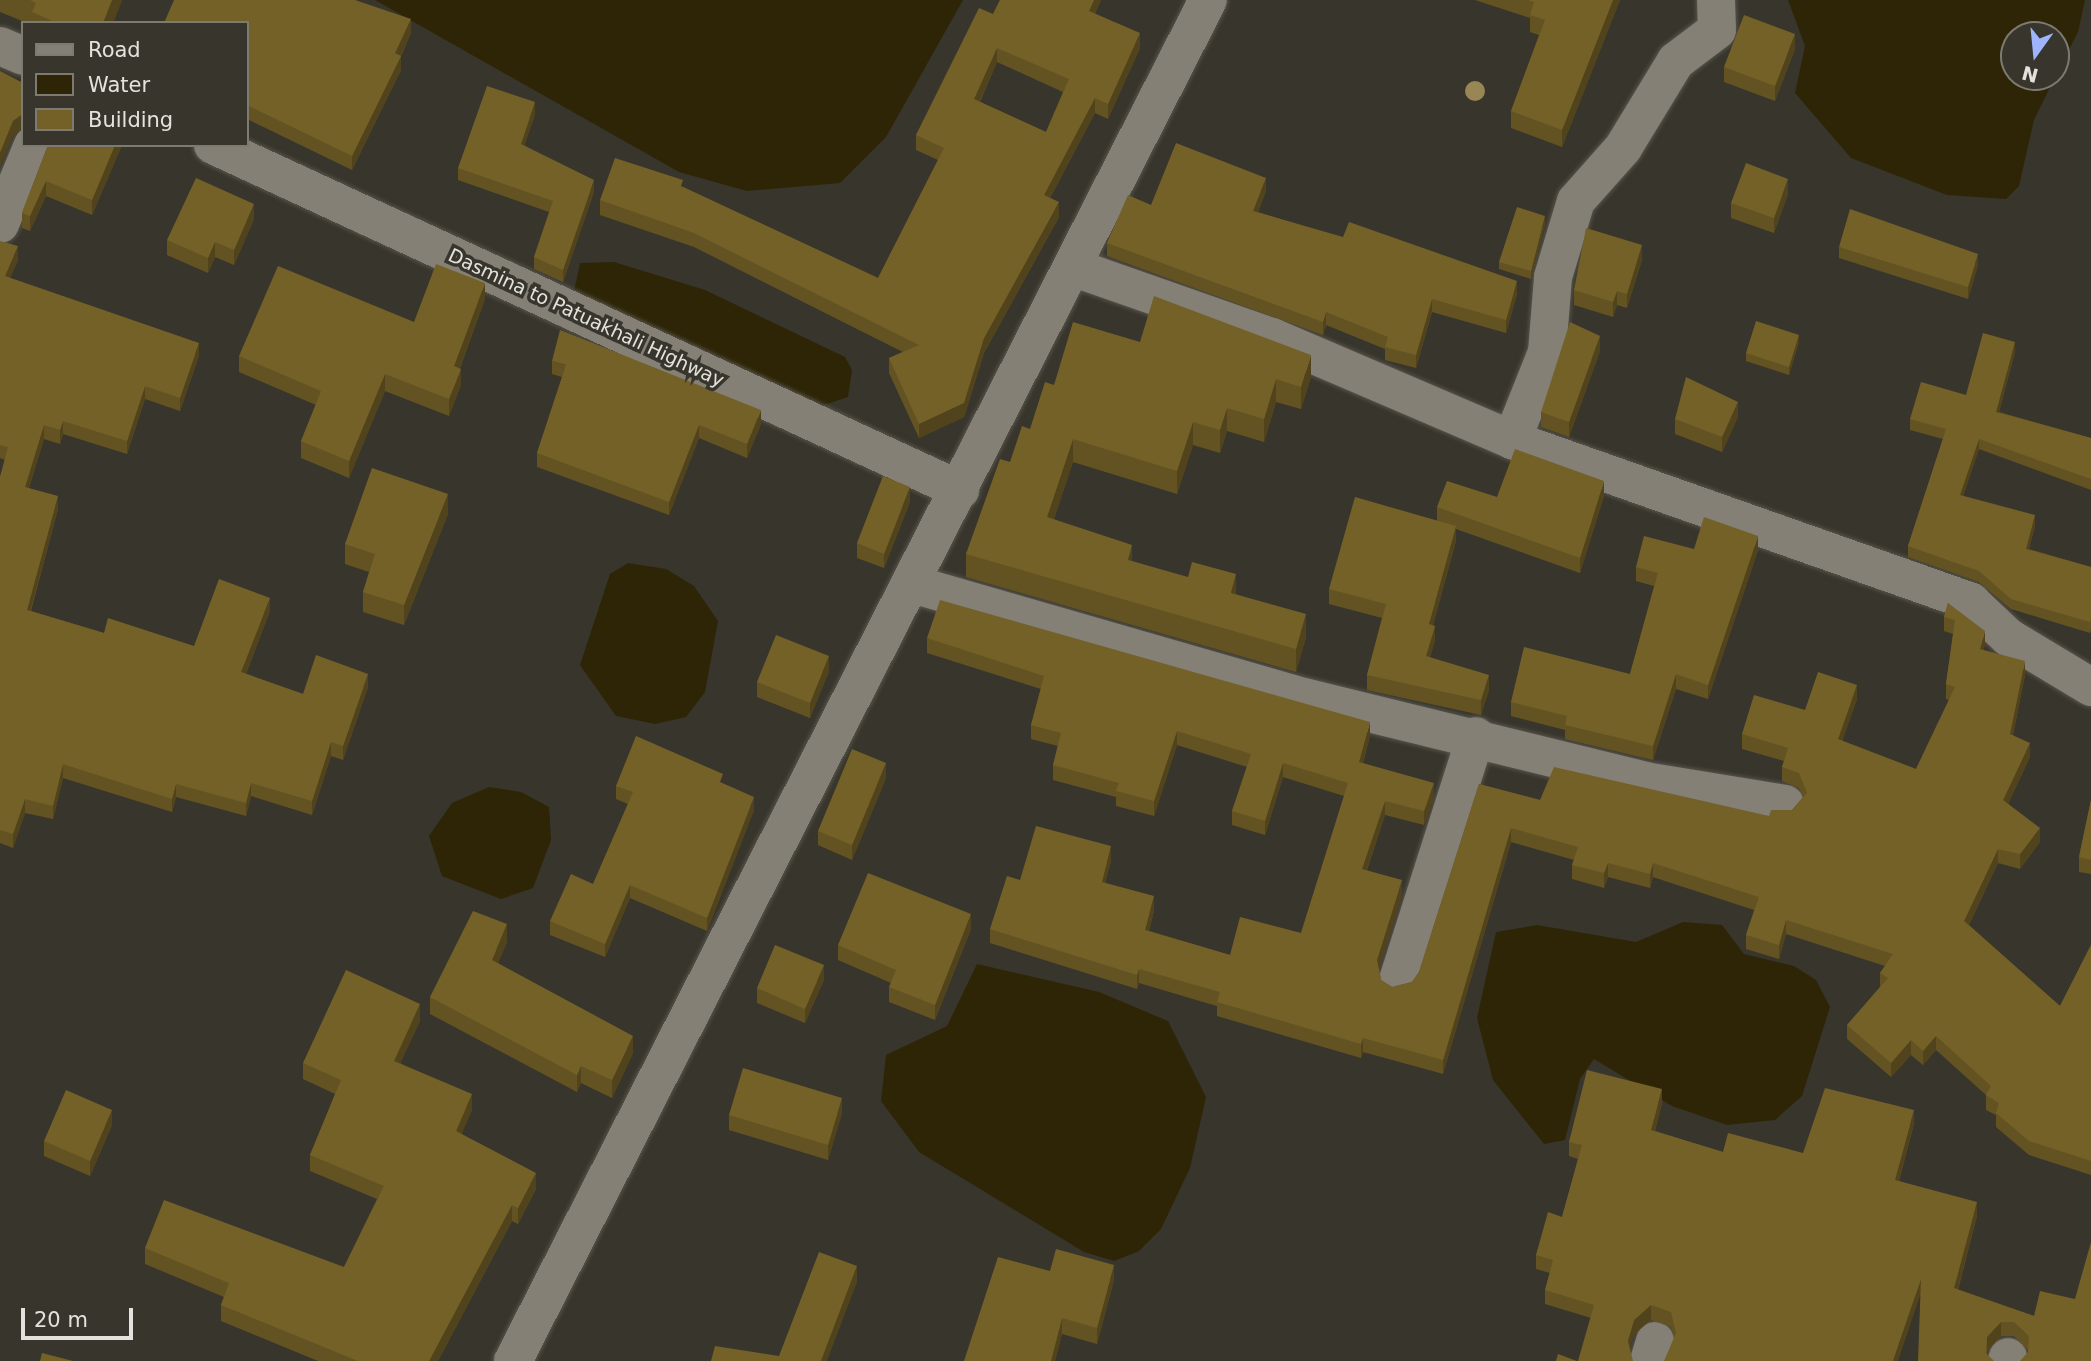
<!DOCTYPE html>
<html>
<head>
<meta charset="utf-8">
<style>
  body { margin:0 }
  #map { position:relative; width:2091px; height:1361px; overflow:hidden; background:#38352c; font-family:"DejaVu Sans",sans-serif }
  div>[style] { position:absolute }
  .water>* { inset:0; background:#2e2506 }
  .roads { filter:drop-shadow(0 0 2px #57544c) drop-shadow(0 0 2px #57544c) }
  .minor>* { height:38px; margin:-19px; padding:0 19px; transform-origin:19px; border-radius:19px; background:#848076 }
  .trees>* { width:20px; height:20px; margin:-10px; border-radius:50%; background:#988654 }
  .wall>* { inset:0; background:#645322 }
  .shaded-wall>* { inset:0; background:#51441c }
  .building>* { inset:0; background:#746128 }
  span { translate:-50% -50%; white-space:nowrap; text-align:center; line-height:1.15; -webkit-text-stroke:7px #38352c; paint-order:stroke }
  .street-label { font-size:19px; color:#e4e2dc }
  .legend { position:absolute; left:21px; top:21px; width:228px; height:126px; box-sizing:border-box; background:#38352c; border:2px solid #7d7a72; margin:0; padding:9px 12px; list-style:none; font-size:21px; color:#e4e2dc }
  .legend li { display:flex; align-items:center; gap:14px; height:35px }
  .legend b { width:35px; border:2px solid #7d7a72 }
  .north { position:absolute; left:2000px; top:21px; width:70px; height:70px; box-sizing:border-box; background:#38352c; border:2px solid #7d7a72; border-radius:50%; rotate:195deg; font-size:19px; font-weight:700; line-height:28px; text-align:center; color:#e4e2dc }
  .north::after { content:''; display:block; margin:auto; width:24px; height:32px; background:#9eb4fd; clip-path:polygon(50% 0,100% 100%,50% 72%,0 100%) }
  .scale { position:absolute; left:21px; top:1308px; width:112px; height:32px; box-sizing:border-box; border:4px solid #e4e2dc; border-top:0; padding-left:9px; font-size:21px; line-height:24px; white-space:nowrap; color:#e4e2dc; -webkit-text-stroke:5px #38352c; paint-order:stroke }
</style>
</head>
<body>
<div id="map">
  <div class="water">
    <div style="clip-path:polygon(375px 0,963px 0,886px 137px,840px 183px,747px 191px,679px 172px)"></div>
    <div style="clip-path:polygon(1788px 0,2085px 0,2078px 32px,2056px 75px,2056px 35px,2014px 35px,2014px 77px,2055px 77px,2034px 120px,2019px 186px,2006px 199px,1947px 195px,1851px 158px,1795px 93px,1805px 46px)"></div>
    <div style="clip-path:polygon(614px 262px,705px 290px,845px 357px,852px 370px,848px 397px,821px 406px,574px 292px,580px 263px)"></div>
    <div style="clip-path:polygon(628px 563px,666px 569px,694px 586px,718px 621px,705px 692px,686px 717px,655px 724px,616px 716px,580px 665px,610px 574px)"></div>
    <div style="clip-path:polygon(489px 787px,521px 792px,549px 807px,551px 840px,533px 888px,501px 899px,442px 876px,429px 836px,452px 803px)"></div>
    <div style="clip-path:polygon(1683px 922px,1722px 925px,1744px 954px,1794px 966px,1816px 980px,1830px 1007px,1802px 1096px,1775px 1120px,1727px 1125px,1672px 1106px,1594px 1059px,1580px 1079px,1565px 1140px,1544px 1144px,1493px 1080px,1477px 1018px,1496px 932px,1537px 925px,1636px 942px)"></div>
    <div style="clip-path:polygon(977px 964px,1099px 992px,1168px 1021px,1206px 1097px,1190px 1168px,1161px 1229px,1139px 1251px,1114px 1261px,1084px 1252px,919px 1152px,881px 1101px,886px 1055px,947px 1026px)"></div>
  </div>
  <div class="roads">
    <div class="minor">
      <div style="left:0;top:46px;width:25px;rotate:23deg"></div>
      <div style="left:213px;top:145px;width:823px;rotate:24.79deg"></div>
      <div style="left:0;top:224px;width:86px;rotate:-67.3deg"></div>
      <div style="left:1072px;top:267px;width:212px;rotate:19.3deg"></div>
      <div style="left:1272px;top:337px;width:261px;rotate:23.2deg"></div>
      <div style="left:1512px;top:440px;width:487px;rotate:19.4deg"></div>
      <div style="left:1971px;top:602px;width:51px;rotate:43.4deg"></div>
      <div style="left:2008px;top:637px;width:97px;rotate:31.1deg"></div>
      <div style="left:1512px;top:440px;width:95px;rotate:-68.3deg"></div>
      <div style="left:1547px;top:352px;width:75px;rotate:-85.4deg"></div>
      <div style="left:1553px;top:277px;width:79px;rotate:-73.2deg"></div>
      <div style="left:1576px;top:201px;width:71px;rotate:-48.4deg"></div>
      <div style="left:1623px;top:148px;width:102px;rotate:-58.7deg"></div>
      <div style="left:1676px;top:61px;width:51px;rotate:-37.1deg"></div>
      <div style="left:1717px;top:30px;width:30px;rotate:-92deg"></div>
      <div style="left:912px;top:584px;width:412px;rotate:16.1deg"></div>
      <div style="left:1308px;top:698px;width:347px;rotate:13.8deg"></div>
      <div style="left:1645px;top:781px;width:142px;rotate:9.3deg"></div>
      <div style="left:1398px;top:980px;width:256px;rotate:-72.3deg"></div>
      <div style="left:513px;top:1361px;width:1528px;rotate:-62.95deg"></div>
      <div style="left:1649px;top:1361px;width:21px;rotate:-73deg"></div>
      <div style="left:2007px;top:1361px;width:4px;rotate:-76deg"></div>
    </div>
  </div>
  <div class="trees">
    <div style="left:1475px;top:91px"></div>
  </div>
  <div class="wall">
    <div style="clip-path:polygon(0 0,122px 0,113px 23px,27px 23px,0 12px)"></div>
    <div style="clip-path:polygon(evenodd,1000px 0,1101px 0,1095px 14px,1140px 48px,1108px 119px,1095px 113px,1050px 198px,1059px 217px,984px 353px,964px 417px,919px 438px,889px 373px,889px 358px,903px 352px,694px 247px,600px 215px,600px 200px,683px 187px,878px 278px,938px 160px,916px 150px,916px 135px,993px 14px,1000px 0,997px 62px,1063px 92px,1046px 132px,980px 102px,997px 62px)"></div>
    <div style="clip-path:polygon(1475px 0,1620px 0,1562px 147px,1511px 128px,1511px 111px,1539px 35px,1530px 32px,1530px 18px)"></div>
    <div style="clip-path:polygon(247px 23px,411px 33px,401px 56px,401px 70px,352px 170px,247px 119px)"></div>
    <div style="clip-path:polygon(1795px 49px,1775px 101px,1724px 82px,1724px 67px)"></div>
    <div style="clip-path:polygon(535px 115px,524px 145px,594px 192px,563px 282px,534px 269px,534px 257px,549px 212px,458px 180px,458px 168px)"></div>
    <div style="clip-path:polygon(48px 145px,122px 145px,92px 215px,46px 196px,30px 231px,22px 228px,22px 213px)"></div>
    <div style="clip-path:polygon(1266px 191px,1258px 212px,1517px 294px,1506px 333px,1432px 312px,1416px 368px,1385px 360px,1385px 349px,1326px 325px,1323px 335px,1107px 256px,1107px 243px,1151px 205px)"></div>
    <div style="clip-path:polygon(1788px 194px,1774px 233px,1731px 218px,1731px 203px)"></div>
    <div style="clip-path:polygon(254px 219px,234px 265px,215px 257px,208px 273px,167px 255px,167px 240px)"></div>
    <div style="clip-path:polygon(1545px 224px,1531px 279px,1499px 269px,1499px 262px)"></div>
    <div style="clip-path:polygon(0 241px,18px 260px,10px 278px,199px 356px,180px 411px,145px 399px,127px 454px,63px 434px,60px 444px,44px 439px,29px 488px,58px 509px,31px 611px,104px 633px,194px 646px,270px 611px,246px 674px,303px 694px,368px 687px,343px 760px,331px 756px,312px 815px,251px 796px,246px 816px,176px 797px,172px 812px,63px 778px,53px 819px,25px 813px,13px 848px,0 843px,0 477px,5px 460px,0 458px)"></div>
    <div style="clip-path:polygon(1839px 247px,1978px 265px,1968px 299px,1839px 258px)"></div>
    <div style="clip-path:polygon(1642px 260px,1627px 308px,1617px 305px,1613px 317px,1574px 305px,1574px 290px)"></div>
    <div style="clip-path:polygon(485px 299px,460px 368px,461px 385px,449px 416px,385px 391px,349px 478px,301px 458px,301px 441px,316px 405px,239px 372px,239px 356px,414px 322px)"></div>
    <div style="clip-path:polygon(1140px 342px,1311px 377px,1301px 409px,1276px 402px,1264px 442px,1227px 431px,1220px 453px,1193px 445px,1177px 494px,1073px 462px,1054px 519px,1132px 561px,1236px 594px,1306px 637px,1296px 672px,966px 577px,966px 554px,1010px 462px,1030px 429px,1054px 385px)"></div>
    <div style="clip-path:polygon(1799px 342px,1789px 375px,1746px 361px,1746px 353px)"></div>
    <div style="clip-path:polygon(1600px 351px,1569px 437px,1541px 427px,1541px 412px)"></div>
    <div style="clip-path:polygon(2015px 352px,1999px 412px,2091px 438px,2091px 490px,1979px 449px,1963px 496px,2035px 526px,2029px 549px,2091px 567px,2091px 630px,2090px 633px,2011px 609px,1979px 582px,1908px 557px,1908px 546px,1943px 439px,1910px 430px,1910px 419px,1966px 395px)"></div>
    <div style="clip-path:polygon(552px 361px,761px 424px,747px 458px,699px 438px,669px 515px,537px 467px,537px 453px,562px 377px,552px 374px)"></div>
    <div style="clip-path:polygon(1738px 417px,1722px 452px,1675px 434px,1675px 419px)"></div>
    <div style="clip-path:polygon(1604px 496px,1580px 573px,1456px 529px,1456px 541px,1433px 625px,1435px 640px,1430px 657px,1489px 690px,1481px 715px,1367px 690px,1367px 675px,1382px 618px,1329px 604px,1329px 589px,1437px 521px,1437px 507px,1497px 497px)"></div>
    <div style="clip-path:polygon(910px 502px,884px 568px,857px 558px,857px 543px)"></div>
    <div style="clip-path:polygon(448px 514px,404px 625px,363px 612px,363px 592px,369px 572px,345px 564px,345px 544px)"></div>
    <div style="clip-path:polygon(1694px 549px,1758px 550px,1708px 699px,1676px 689px,1653px 760px,1565px 739px,1565px 730px,1511px 716px,1511px 702px,1630px 674px,1654px 586px,1636px 581px,1636px 567px)"></div>
    <div style="clip-path:polygon(1948px 603px,1985px 645px,1983px 650px,2025px 675px,2013px 735px,2030px 757px,2008px 804px,2040px 842px,2020px 869px,1998px 863px,1969px 925px,2060px 1006px,2091px 945px,2091px 1175px,2029px 1155px,1996px 1127px,1996px 1115px,1986px 1110px,1986px 1095px,1936px 1050px,1923px 1065px,1911px 1055px,1891px 1077px,1847px 1039px,1847px 1025px,1880px 987px,1880px 973px,1885px 966px,1786px 934px,1779px 959px,1746px 949px,1746px 935px,1754px 910px,1653px 877px,1650px 888px,1608px 877px,1604px 888px,1572px 879px,1572px 865px,1574px 860px,1511px 842px,1443px 1074px,1363px 1052px,1361px 1058px,1217px 1016px,1217px 1006px,1139px 983px,1137px 989px,990px 943px,990px 929px,1020px 880px,1111px 861px,1105px 883px,1154px 911px,1149px 931px,1230px 955px,1301px 933px,1344px 796px,1283px 777px,1265px 835px,1232px 825px,1232px 811px,1247px 767px,1177px 745px,1154px 816px,1116px 806px,1116px 797px,1053px 780px,1053px 765px,1058px 746px,1031px 739px,1031px 725px,1041px 689px,927px 653px,927px 638px,1370px 736px,1363px 763px,1434px 797px,1424px 825px,1385px 815px,1367px 870px,1402px 895px,1379px 968px,1381px 980px,1392px 987px,1412px 982px,1419px 972px,1479px 784px,1540px 800px,1769px 816px,1792px 810px,1803px 797px,1799px 788px,1782px 781px,1782px 767px,1784px 761px,1742px 749px,1742px 734px,1805px 710px,1857px 699px,1842px 741px,1916px 769px,1949px 700px,1946px 699px,1946px 684px,1953px 634px,1944px 631px,1944px 617px)"></div>
    <div style="clip-path:polygon(829px 671px,810px 718px,757px 697px,757px 682px)"></div>
    <div style="clip-path:polygon(886px 778px,852px 860px,818px 845px,818px 831px)"></div>
    <div style="clip-path:polygon(723px 784px,754px 810px,707px 931px,630px 898px,605px 957px,550px 935px,550px 921px,593px 884px,628px 804px,616px 799px,616px 786px)"></div>
    <div style="clip-path:polygon(2091px 800px,2091px 874px,2079px 872px,2079px 857px)"></div>
    <div style="clip-path:polygon(971px 929px,935px 1020px,889px 1002px,889px 987px,891px 983px,838px 960px,838px 945px)"></div>
    <div style="clip-path:polygon(507px 942px,498px 963px,633px 1053px,612px 1098px,581px 1083px,577px 1092px,430px 1014px,430px 997px)"></div>
    <div style="clip-path:polygon(824px 980px,805px 1023px,757px 1003px,757px 988px)"></div>
    <div style="clip-path:polygon(420px 1021px,400px 1063px,472px 1110px,461px 1134px,536px 1189px,518px 1224px,512px 1221px,438px 1361px,318px 1361px,221px 1321px,221px 1305px,224px 1297px,145px 1264px,145px 1248px,344px 1267px,377px 1199px,310px 1171px,310px 1155px,335px 1094px,303px 1079px,303px 1063px)"></div>
    <div style="clip-path:polygon(1662px 1103px,1655px 1131px,1723px 1152px,1803px 1153px,1914px 1124px,1899px 1181px,1977px 1216px,1958px 1290px,2034px 1316px,2075px 1299px,2091px 1361px,2028px 1352px,2028px 1350px,2014px 1336px,2001px 1336px,1987px 1351px,1987px 1354px,1920px 1295px,1674px 1338px,1671px 1327px,1651px 1320px,1634px 1334px,1591px 1318px,1545px 1304px,1545px 1290px,1550px 1273px,1536px 1269px,1536px 1255px,1562px 1217px,1578px 1159px,1569px 1156px,1569px 1142px)"></div>
    <div style="clip-path:polygon(842px 1113px,828px 1160px,729px 1130px,729px 1115px)"></div>
    <div style="clip-path:polygon(112px 1125px,90px 1176px,44px 1156px,44px 1141px)"></div>
    <div style="clip-path:polygon(1050px 1271px,1114px 1280px,1097px 1344px,1062px 1334px,1055px 1361px,964px 1361px)"></div>
  </div>
  <div class="shaded-wall">
    <div style="clip-path:polygon(112px 0,122px 0,113px 23px,103px 23px)"></div>
    <div style="clip-path:polygon(1094px 0,1101px 0,1089px 26px,1089px 11px)"></div>
    <div style="clip-path:polygon(1613px 0,1620px 0,1562px 147px,1562px 130px)"></div>
    <div style="clip-path:polygon(411px 19px,411px 33px,395px 67px,395px 53px)"></div>
    <div style="clip-path:polygon(1140px 33px,1140px 48px,1108px 119px,1108px 104px)"></div>
    <div style="clip-path:polygon(1795px 34px,1795px 49px,1775px 101px,1775px 86px)"></div>
    <div style="clip-path:polygon(997px 48px,997px 62px,974px 114px,974px 99px)"></div>
    <div style="clip-path:polygon(401px 56px,401px 70px,352px 170px,352px 156px)"></div>
    <div style="clip-path:polygon(1095px 98px,1095px 113px,1044px 209px,1044px 195px)"></div>
    <div style="clip-path:polygon(535px 102px,535px 115px,521px 156px,521px 144px)"></div>
    <div style="clip-path:polygon(23px 114px,23px 129px,13px 136px,0 167px,0 153px,13px 121px)"></div>
    <div style="clip-path:polygon(115px 145px,122px 145px,92px 215px,92px 200px)"></div>
    <div style="clip-path:polygon(1266px 178px,1266px 191px,1253px 224px,1253px 211px)"></div>
    <div style="clip-path:polygon(1788px 179px,1788px 194px,1774px 233px,1774px 218px)"></div>
    <div style="clip-path:polygon(594px 180px,594px 192px,563px 282px,563px 270px)"></div>
    <div style="clip-path:polygon(46px 181px,46px 196px,30px 231px,30px 216px)"></div>
    <div style="clip-path:polygon(1059px 202px,1059px 217px,984px 353px,964px 417px,919px 438px,919px 424px,984px 338px)"></div>
    <div style="clip-path:polygon(254px 204px,254px 219px,234px 265px,234px 250px)"></div>
    <div style="clip-path:polygon(1545px 216px,1545px 224px,1531px 279px,1531px 271px)"></div>
    <div style="clip-path:polygon(215px 242px,215px 257px,208px 273px,208px 258px)"></div>
    <div style="clip-path:polygon(1642px 245px,1642px 260px,1627px 308px,1627px 294px)"></div>
    <div style="clip-path:polygon(18px 246px,18px 260px,5px 289px,5px 276px)"></div>
    <div style="clip-path:polygon(1978px 254px,1978px 265px,1968px 299px,1968px 287px)"></div>
    <div style="clip-path:polygon(1517px 281px,1517px 294px,1506px 333px,1506px 320px)"></div>
    <div style="clip-path:polygon(485px 283px,485px 299px,454px 383px,454px 366px)"></div>
    <div style="clip-path:polygon(1617px 291px,1617px 305px,1613px 317px,1613px 302px)"></div>
    <div style="clip-path:polygon(1432px 299px,1432px 312px,1416px 368px,1416px 355px)"></div>
    <div style="clip-path:polygon(1326px 312px,1326px 325px,1323px 335px,1323px 322px)"></div>
    <div style="clip-path:polygon(1799px 335px,1799px 342px,1789px 375px,1789px 367px)"></div>
    <div style="clip-path:polygon(1600px 336px,1600px 351px,1569px 437px,1569px 422px)"></div>
    <div style="clip-path:polygon(2015px 342px,2015px 352px,1996px 422px,1996px 412px)"></div>
    <div style="clip-path:polygon(199px 343px,199px 356px,180px 411px,180px 398px)"></div>
    <div style="clip-path:polygon(1311px 355px,1311px 377px,1301px 409px,1301px 387px)"></div>
    <div style="clip-path:polygon(461px 369px,461px 385px,449px 416px,449px 399px)"></div>
    <div style="clip-path:polygon(385px 374px,385px 391px,349px 478px,349px 461px)"></div>
    <div style="clip-path:polygon(1276px 379px,1276px 402px,1264px 442px,1264px 419px)"></div>
    <div style="clip-path:polygon(145px 386px,145px 399px,127px 454px,127px 441px)"></div>
    <div style="clip-path:polygon(1738px 402px,1738px 417px,1722px 452px,1722px 437px)"></div>
    <div style="clip-path:polygon(1227px 408px,1227px 431px,1220px 453px,1220px 430px)"></div>
    <div style="clip-path:polygon(761px 410px,761px 424px,747px 458px,747px 444px)"></div>
    <div style="clip-path:polygon(63px 421px,63px 434px,60px 444px,60px 430px)"></div>
    <div style="clip-path:polygon(1193px 422px,1193px 445px,1177px 494px,1177px 471px)"></div>
    <div style="clip-path:polygon(44px 425px,44px 439px,25px 500px,25px 487px)"></div>
    <div style="clip-path:polygon(699px 425px,699px 438px,669px 515px,669px 502px)"></div>
    <div style="clip-path:polygon(1073px 439px,1073px 462px,1047px 540px,1047px 517px)"></div>
    <div style="clip-path:polygon(1979px 439px,1979px 449px,1960px 506px,1960px 495px)"></div>
    <div style="clip-path:polygon(1604px 481px,1604px 496px,1580px 573px,1580px 558px)"></div>
    <div style="clip-path:polygon(910px 487px,910px 502px,884px 568px,884px 554px)"></div>
    <div style="clip-path:polygon(448px 494px,448px 514px,404px 625px,404px 605px)"></div>
    <div style="clip-path:polygon(58px 496px,58px 509px,27px 623px,27px 610px)"></div>
    <div style="clip-path:polygon(2035px 515px,2035px 526px,2026px 559px,2026px 549px)"></div>
    <div style="clip-path:polygon(1456px 526px,1456px 541px,1429px 639px,1429px 624px)"></div>
    <div style="clip-path:polygon(1758px 536px,1758px 550px,1708px 699px,1708px 685px)"></div>
    <div style="clip-path:polygon(1132px 545px,1132px 568px,1128px 560px)"></div>
    <div style="clip-path:polygon(1236px 574px,1236px 596px,1231px 593px)"></div>
    <div style="clip-path:polygon(270px 598px,270px 611px,241px 686px,241px 672px)"></div>
    <div style="clip-path:polygon(1306px 614px,1306px 637px,1296px 672px,1296px 649px)"></div>
    <div style="clip-path:polygon(1435px 626px,1435px 640px,1426px 671px,1426px 656px)"></div>
    <div style="clip-path:polygon(1985px 631px,1985px 645px,1980px 663px,1980px 649px)"></div>
    <div style="clip-path:polygon(829px 656px,829px 671px,810px 718px,810px 703px)"></div>
    <div style="clip-path:polygon(2025px 661px,2025px 675px,2010px 748px,2010px 734px)"></div>
    <div style="clip-path:polygon(368px 674px,368px 687px,343px 760px,343px 746px)"></div>
    <div style="clip-path:polygon(1676px 674px,1676px 689px,1653px 760px,1653px 746px)"></div>
    <div style="clip-path:polygon(1489px 675px,1489px 690px,1481px 715px,1481px 700px)"></div>
    <div style="clip-path:polygon(1857px 685px,1857px 699px,1838px 754px,1838px 739px)"></div>
    <div style="clip-path:polygon(1370px 722px,1370px 736px,1359px 776px,1359px 762px)"></div>
    <div style="clip-path:polygon(1177px 731px,1177px 745px,1154px 816px,1154px 801px)"></div>
    <div style="clip-path:polygon(331px 742px,331px 756px,312px 815px,312px 801px)"></div>
    <div style="clip-path:polygon(2030px 743px,2030px 757px,2003px 815px,2003px 800px)"></div>
    <div style="clip-path:polygon(886px 763px,886px 778px,852px 860px,852px 845px)"></div>
    <div style="clip-path:polygon(1283px 763px,1283px 777px,1265px 835px,1265px 821px)"></div>
    <div style="clip-path:polygon(63px 764px,63px 778px,53px 819px,53px 806px)"></div>
    <div style="clip-path:polygon(251px 783px,251px 796px,246px 816px,246px 803px)"></div>
    <div style="clip-path:polygon(1434px 783px,1434px 797px,1424px 825px,1424px 811px)"></div>
    <div style="clip-path:polygon(176px 784px,176px 797px,172px 812px,172px 799px)"></div>
    <div style="clip-path:polygon(754px 797px,754px 810px,707px 931px,707px 918px)"></div>
    <div style="clip-path:polygon(25px 799px,25px 813px,13px 848px,13px 834px)"></div>
    <div style="clip-path:polygon(1385px 801px,1385px 815px,1362px 883px,1362px 869px)"></div>
    <div style="clip-path:polygon(1511px 828px,1511px 842px,1443px 1074px,1443px 1060px)"></div>
    <div style="clip-path:polygon(2040px 828px,2040px 842px,2020px 869px,2020px 854px)"></div>
    <div style="clip-path:polygon(1111px 846px,1111px 861px,1102px 896px,1102px 882px)"></div>
    <div style="clip-path:polygon(1998px 849px,1998px 863px,1964px 935px,1964px 921px)"></div>
    <div style="clip-path:polygon(1608px 863px,1608px 877px,1604px 888px,1604px 873px)"></div>
    <div style="clip-path:polygon(1653px 863px,1653px 877px,1650px 888px,1650px 874px)"></div>
    <div style="clip-path:polygon(1402px 880px,1402px 895px,1377px 974px,1377px 960px)"></div>
    <div style="clip-path:polygon(630px 885px,630px 898px,605px 957px,605px 944px)"></div>
    <div style="clip-path:polygon(1154px 896px,1154px 911px,1145px 945px,1145px 930px)"></div>
    <div style="clip-path:polygon(971px 914px,971px 929px,935px 1020px,935px 1005px)"></div>
    <div style="clip-path:polygon(1786px 920px,1786px 934px,1779px 959px,1779px 945px)"></div>
    <div style="clip-path:polygon(507px 924px,507px 942px,492px 978px,492px 960px)"></div>
    <div style="clip-path:polygon(824px 965px,824px 980px,805px 1023px,805px 1009px)"></div>
    <div style="clip-path:polygon(1139px 969px,1139px 983px,1137px 989px,1137px 975px)"></div>
    <div style="clip-path:polygon(420px 1004px,420px 1021px,394px 1077px,394px 1061px)"></div>
    <div style="clip-path:polygon(633px 1036px,633px 1053px,612px 1098px,612px 1080px)"></div>
    <div style="clip-path:polygon(1936px 1036px,1936px 1050px,1923px 1065px,1923px 1051px)"></div>
    <div style="clip-path:polygon(1363px 1038px,1363px 1052px,1361px 1058px,1361px 1044px)"></div>
    <div style="clip-path:polygon(1911px 1040px,1911px 1055px,1891px 1077px,1891px 1063px)"></div>
    <div style="clip-path:polygon(581px 1066px,581px 1083px,577px 1092px,577px 1075px)"></div>
    <div style="clip-path:polygon(1662px 1089px,1662px 1103px,1651px 1144px,1651px 1130px)"></div>
    <div style="clip-path:polygon(472px 1094px,472px 1110px,456px 1148px,456px 1131px)"></div>
    <div style="clip-path:polygon(842px 1098px,842px 1113px,828px 1160px,828px 1145px)"></div>
    <div style="clip-path:polygon(112px 1110px,112px 1125px,90px 1176px,90px 1161px)"></div>
    <div style="clip-path:polygon(1914px 1110px,1914px 1124px,1895px 1194px,1895px 1180px)"></div>
    <div style="clip-path:polygon(536px 1173px,536px 1189px,518px 1224px,518px 1208px)"></div>
    <div style="clip-path:polygon(1977px 1202px,1977px 1216px,1954px 1303px,1954px 1288px)"></div>
    <div style="clip-path:polygon(512px 1205px,512px 1221px,438px 1361px,429px 1361px)"></div>
    <div style="clip-path:polygon(1114px 1265px,1114px 1280px,1097px 1344px,1097px 1328px)"></div>
    <div style="clip-path:polygon(857px 1266px,857px 1282px,827px 1361px,821px 1361px)"></div>
    <div style="clip-path:polygon(1921px 1279px,1921px 1293px,1898px 1361px,1893px 1361px)"></div>
    <div style="clip-path:polygon(1651px 1305px,1651px 1320px,1634px 1334px,1628px 1355px,1628px 1341px,1634px 1320px)"></div>
    <div style="clip-path:polygon(1062px 1318px,1062px 1334px,1055px 1361px,1051px 1361px)"></div>
    <div style="clip-path:polygon(2001px 1322px,2001px 1336px,1987px 1351px,1987px 1361px,1987px 1337px)"></div>
  </div>
  <div class="building">
    <div style="clip-path:polygon(30px 0,112px 0,103px 23px,57px 23px,32px 12px,36px 3px)"></div>
    <div style="clip-path:polygon(174px 0,355px 0,411px 19px,395px 53px,401px 56px,352px 156px,247px 105px,247px 23px,164px 23px)"></div>
    <div style="clip-path:polygon(evenodd,1000px 0,1094px 0,1089px 11px,1140px 33px,1108px 104px,1095px 98px,1044px 195px,1059px 202px,984px 338px,964px 403px,919px 424px,889px 358px,919px 345px,694px 233px,600px 200px,615px 158px,683px 180px,681px 186px,878px 278px,944px 148px,916px 135px,979px 8px,993px 14px,1000px 0,997px 48px,1069px 79px,1046px 132px,974px 99px,997px 48px)"></div>
    <div style="clip-path:polygon(1527px 0,1613px 0,1562px 130px,1511px 111px,1545px 20px,1530px 15px,1534px 2px)"></div>
    <div style="clip-path:polygon(1744px 15px,1795px 34px,1775px 86px,1724px 67px)"></div>
    <div style="clip-path:polygon(0 71px,23px 83px,23px 114px,13px 121px,0 153px)"></div>
    <div style="clip-path:polygon(487px 86px,535px 102px,521px 144px,594px 180px,563px 270px,534px 257px,553px 201px,458px 168px)"></div>
    <div style="clip-path:polygon(1176px 143px,1266px 178px,1253px 211px,1343px 237px,1349px 222px,1517px 281px,1506px 320px,1432px 299px,1416px 355px,1385px 347px,1388px 337px,1326px 312px,1323px 322px,1107px 243px,1128px 195px,1151px 205px)"></div>
    <div style="clip-path:polygon(48px 145px,115px 145px,92px 200px,46px 181px,30px 216px,22px 213px)"></div>
    <div style="clip-path:polygon(1746px 163px,1788px 179px,1774px 218px,1731px 203px)"></div>
    <div style="clip-path:polygon(196px 178px,254px 204px,234px 250px,215px 242px,208px 258px,167px 240px)"></div>
    <div style="clip-path:polygon(1517px 207px,1545px 216px,1531px 271px,1499px 262px)"></div>
    <div style="clip-path:polygon(1850px 209px,1978px 254px,1968px 287px,1839px 247px)"></div>
    <div style="clip-path:polygon(1586px 228px,1642px 245px,1627px 294px,1617px 291px,1613px 302px,1574px 290px)"></div>
    <div style="clip-path:polygon(0 241px,18px 246px,5px 276px,199px 343px,180px 398px,145px 386px,127px 441px,63px 421px,60px 430px,44px 425px,25px 487px,58px 496px,27px 610px,104px 633px,108px 618px,194px 646px,219px 579px,270px 598px,241px 672px,303px 694px,316px 655px,368px 674px,343px 746px,331px 742px,312px 801px,251px 783px,246px 803px,176px 784px,172px 799px,63px 764px,53px 806px,25px 799px,13px 834px,0 830px,0 477px,8px 447px,0 445px)"></div>
    <div style="clip-path:polygon(436px 264px,485px 283px,454px 366px,461px 369px,449px 399px,385px 374px,349px 461px,301px 441px,321px 391px,239px 356px,278px 266px,414px 322px)"></div>
    <div style="clip-path:polygon(1154px 296px,1311px 355px,1301px 387px,1276px 379px,1264px 419px,1227px 408px,1220px 430px,1193px 422px,1177px 471px,1073px 439px,1047px 517px,1132px 545px,1128px 560px,1188px 577px,1192px 562px,1236px 574px,1231px 593px,1306px 614px,1296px 649px,966px 554px,1000px 459px,1010px 462px,1022px 426px,1030px 429px,1045px 382px,1054px 385px,1073px 322px,1140px 342px)"></div>
    <div style="clip-path:polygon(1756px 321px,1799px 335px,1789px 367px,1746px 353px)"></div>
    <div style="clip-path:polygon(1570px 322px,1600px 336px,1569px 422px,1541px 412px)"></div>
    <div style="clip-path:polygon(560px 330px,761px 410px,747px 444px,699px 425px,669px 502px,537px 453px,566px 365px,552px 361px)"></div>
    <div style="clip-path:polygon(1983px 333px,2015px 342px,1996px 412px,2091px 438px,2091px 479px,1979px 439px,1960px 495px,2035px 515px,2026px 549px,2091px 567px,2091px 619px,2090px 622px,2011px 599px,1979px 571px,1908px 546px,1946px 429px,1910px 419px,1921px 382px,1966px 395px)"></div>
    <div style="clip-path:polygon(1686px 377px,1738px 402px,1722px 437px,1675px 419px)"></div>
    <div style="clip-path:polygon(1515px 449px,1604px 481px,1580px 558px,1437px 507px,1447px 481px,1497px 497px)"></div>
    <div style="clip-path:polygon(372px 468px,448px 494px,404px 605px,363px 592px,375px 554px,345px 544px)"></div>
    <div style="clip-path:polygon(883px 476px,910px 487px,884px 554px,857px 543px)"></div>
    <div style="clip-path:polygon(1355px 497px,1456px 526px,1429px 624px,1435px 626px,1426px 656px,1489px 675px,1481px 700px,1367px 675px,1386px 604px,1329px 589px)"></div>
    <div style="clip-path:polygon(1704px 517px,1758px 536px,1708px 685px,1676px 674px,1653px 746px,1565px 725px,1567px 716px,1511px 702px,1524px 647px,1630px 674px,1658px 573px,1636px 567px,1644px 536px,1694px 549px)"></div>
    <div style="clip-path:polygon(940px 600px,1370px 722px,1359px 762px,1434px 783px,1424px 811px,1385px 801px,1362px 869px,1402px 880px,1377px 960px,1381px 980px,1392px 987px,1412px 982px,1419px 972px,1479px 784px,1540px 800px,1554px 767px,1769px 816px,1771px 810px,1792px 810px,1807px 793px,1799px 773px,1782px 767px,1788px 748px,1742px 734px,1754px 695px,1805px 710px,1818px 672px,1857px 685px,1838px 739px,1916px 769px,1955px 687px,1946px 684px,1955px 620px,1944px 617px,1948px 603px,1985px 631px,1980px 649px,2025px 661px,2010px 734px,2030px 743px,2003px 800px,2040px 828px,2020px 854px,1998px 849px,1964px 921px,2060px 1006px,2091px 945px,2091px 1161px,2029px 1141px,1996px 1113px,1999px 1103px,1986px 1095px,1991px 1086px,1936px 1036px,1923px 1051px,1911px 1040px,1891px 1063px,1847px 1025px,1888px 978px,1880px 973px,1893px 954px,1786px 920px,1779px 945px,1746px 935px,1759px 897px,1653px 863px,1650px 874px,1608px 863px,1604px 873px,1572px 865px,1578px 847px,1511px 828px,1443px 1060px,1363px 1038px,1361px 1044px,1217px 1002px,1220px 992px,1139px 969px,1137px 975px,990px 929px,1007px 876px,1020px 880px,1036px 826px,1111px 846px,1102px 882px,1154px 896px,1145px 930px,1230px 955px,1240px 917px,1301px 933px,1348px 783px,1283px 763px,1265px 821px,1232px 811px,1251px 754px,1177px 731px,1154px 801px,1116px 791px,1119px 783px,1053px 765px,1061px 733px,1031px 725px,1044px 676px,927px 638px)"></div>
    <div style="clip-path:polygon(776px 635px,829px 656px,810px 703px,757px 682px)"></div>
    <div style="clip-path:polygon(636px 736px,723px 774px,720px 782px,754px 797px,707px 918px,630px 885px,605px 944px,550px 921px,571px 874px,593px 884px,633px 792px,616px 786px)"></div>
    <div style="clip-path:polygon(852px 749px,886px 763px,852px 845px,818px 831px)"></div>
    <div style="clip-path:polygon(2091px 800px,2091px 860px,2079px 857px)"></div>
    <div style="clip-path:polygon(868px 873px,971px 914px,935px 1005px,889px 987px,896px 970px,838px 945px)"></div>
    <div style="clip-path:polygon(473px 911px,507px 924px,492px 960px,633px 1036px,612px 1080px,581px 1066px,577px 1075px,430px 997px)"></div>
    <div style="clip-path:polygon(775px 945px,824px 965px,805px 1009px,757px 988px)"></div>
    <div style="clip-path:polygon(346px 970px,420px 1004px,394px 1061px,472px 1094px,456px 1131px,536px 1173px,518px 1208px,512px 1205px,429px 1361px,358px 1361px,221px 1305px,229px 1283px,145px 1248px,164px 1200px,344px 1267px,384px 1186px,310px 1155px,341px 1080px,303px 1063px)"></div>
    <div style="clip-path:polygon(743px 1068px,842px 1098px,828px 1145px,729px 1115px)"></div>
    <div style="clip-path:polygon(1587px 1070px,1662px 1089px,1651px 1130px,1723px 1152px,1728px 1133px,1803px 1153px,1825px 1088px,1914px 1110px,1895px 1180px,1977px 1202px,1954px 1288px,2034px 1316px,2040px 1291px,2075px 1299px,2091px 1242px,2091px 1361px,2020px 1361px,2028px 1352px,2029px 1336px,2014px 1322px,2001px 1322px,1987px 1337px,1986px 1353px,1994px 1361px,1918px 1361px,1921px 1279px,1893px 1361px,1664px 1361px,1676px 1333px,1671px 1312px,1651px 1305px,1634px 1320px,1628px 1341px,1633px 1361px,1578px 1361px,1594px 1305px,1545px 1290px,1553px 1260px,1536px 1255px,1548px 1212px,1562px 1217px,1582px 1145px,1569px 1142px)"></div>
    <div style="clip-path:polygon(66px 1090px,112px 1110px,90px 1161px,44px 1141px)"></div>
    <div style="clip-path:polygon(1056px 1249px,1114px 1265px,1097px 1328px,1062px 1318px,1051px 1361px,964px 1361px,998px 1257px,1050px 1271px)"></div>
    <div style="clip-path:polygon(819px 1252px,857px 1266px,821px 1361px,711px 1361px,715px 1346px,779px 1356px)"></div>
    <div style="clip-path:polygon(42px 1353px,73px 1361px,40px 1361px)"></div>
    <div style="clip-path:polygon(1558px 1354px,1577px 1361px,1556px 1361px)"></div>
  </div>
  <div class="street-label">
    <span style="left:586px;top:318px;rotate:25deg">Dasmina to Patuakhali Highway</span>
  </div>
  <ul class="legend">
  <li><b style="height:9px;background:#848076"></b>Road</li>
  <li><b style="height:19px;background:#2e2506"></b>Water</li>
  <li><b style="height:19px;background:#746128"></b>Building</li>
  </ul>
  <div class="north">N</div>
  <div class="scale">20 m</div>
</div>
</body>
</html>
